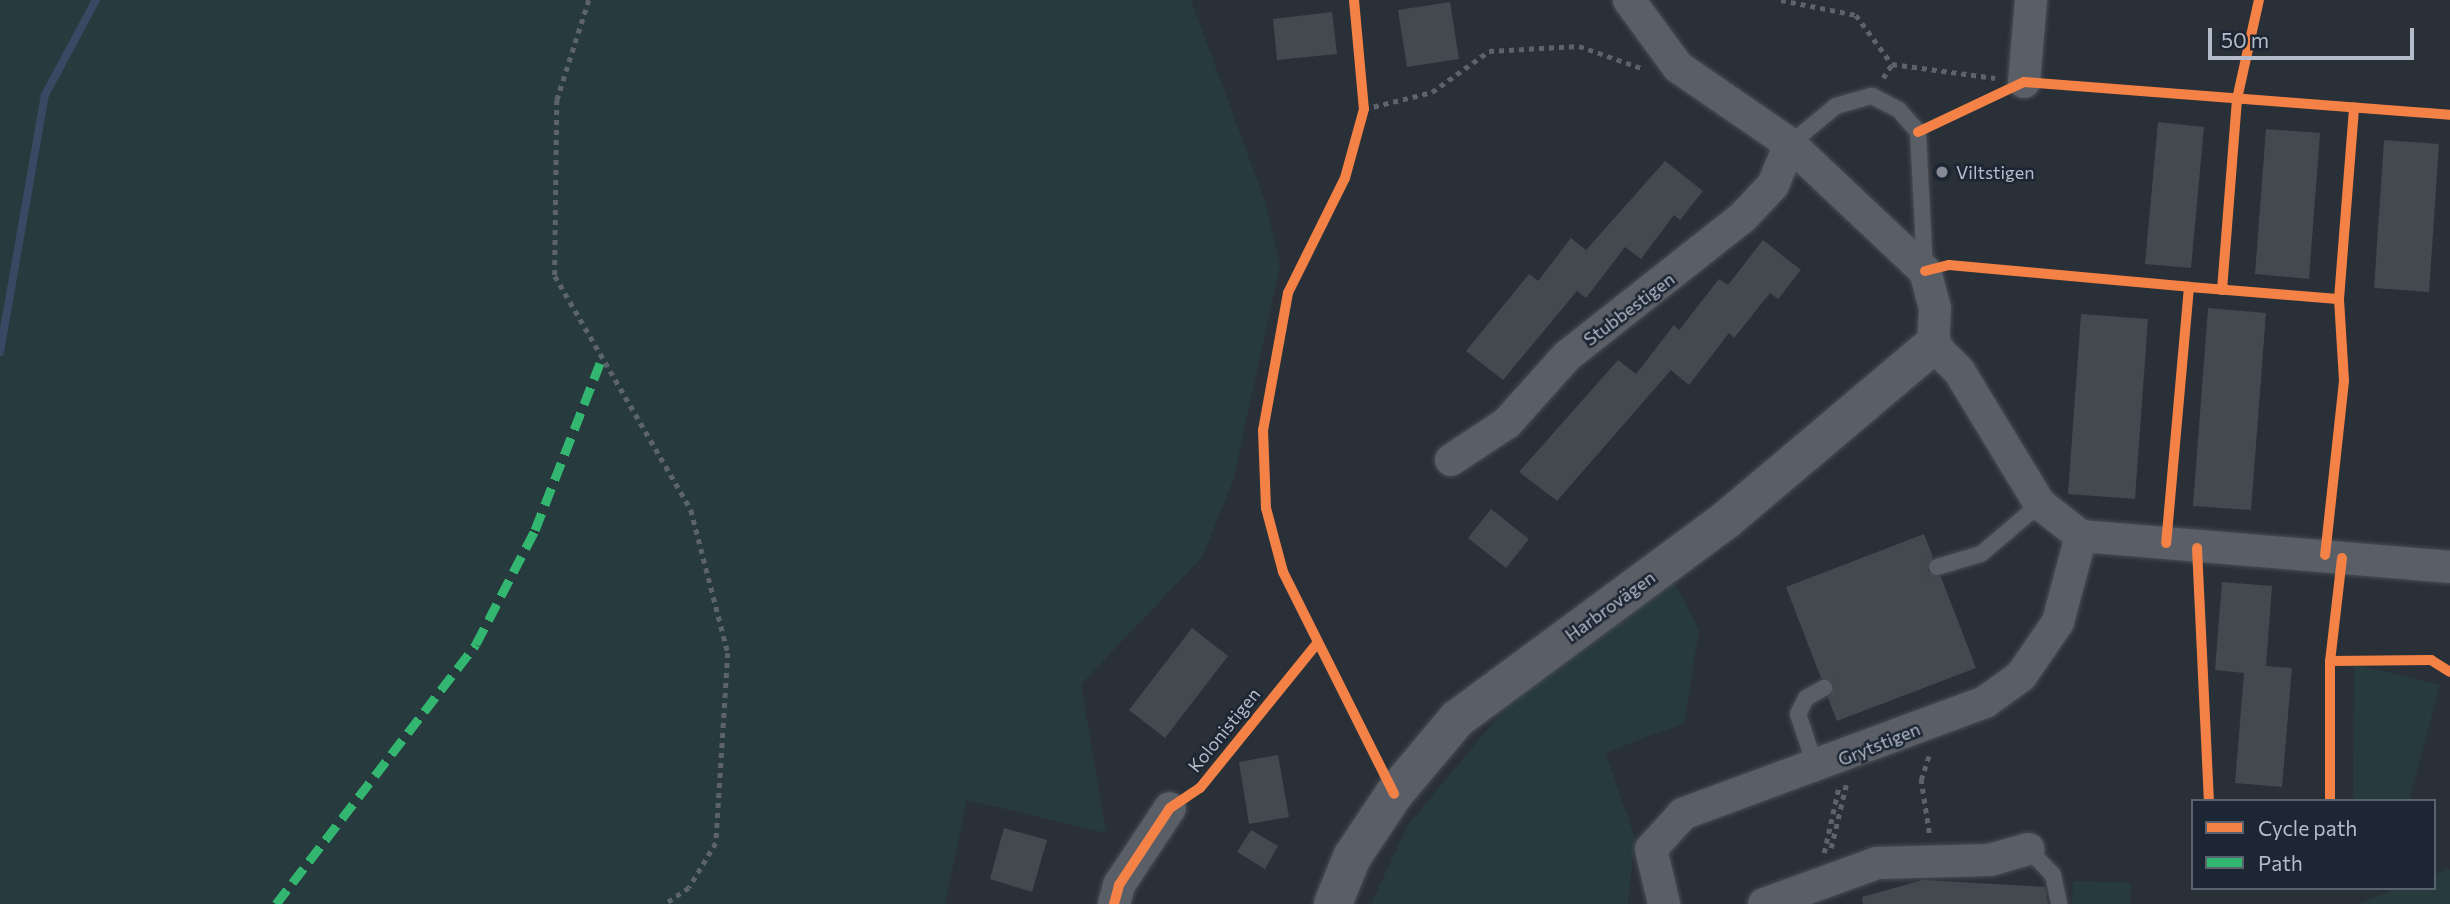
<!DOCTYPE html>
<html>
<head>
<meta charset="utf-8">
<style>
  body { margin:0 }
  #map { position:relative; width:2450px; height:904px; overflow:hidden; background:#2a3038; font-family:Commissioner,sans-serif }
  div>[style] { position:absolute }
  .green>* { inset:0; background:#273a3e }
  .stream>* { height:8px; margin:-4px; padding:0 4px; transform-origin:4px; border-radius:4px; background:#384963 }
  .building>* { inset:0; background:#444950 }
  .path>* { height:4.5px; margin-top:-2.25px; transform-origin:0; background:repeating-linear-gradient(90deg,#5d636a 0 5px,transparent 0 10px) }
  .roads { filter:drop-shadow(0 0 2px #484c53) drop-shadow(0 0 2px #484c53) }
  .service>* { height:16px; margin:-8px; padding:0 8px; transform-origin:8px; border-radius:8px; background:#5a5e66 }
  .minor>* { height:32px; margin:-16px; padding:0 16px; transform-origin:16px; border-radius:16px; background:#5a5e66 }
  .tertiary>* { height:38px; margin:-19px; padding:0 19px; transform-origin:19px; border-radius:19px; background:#5a5e66 }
  .quiet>* { height:9px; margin-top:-4.5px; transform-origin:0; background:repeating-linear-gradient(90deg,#33b770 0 18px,transparent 0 27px) }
  .cycleway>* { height:10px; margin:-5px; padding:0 5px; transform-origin:5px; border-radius:5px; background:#f48246 }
  .dots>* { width:19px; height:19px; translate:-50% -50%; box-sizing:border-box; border:4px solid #1d2633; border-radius:50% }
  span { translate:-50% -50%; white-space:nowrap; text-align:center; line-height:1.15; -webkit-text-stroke:5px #1d2633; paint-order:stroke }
  .poi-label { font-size:18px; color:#b4bcc9 }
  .left { translate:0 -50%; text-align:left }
  .street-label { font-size:18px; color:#b4bcc9 }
  .legend { position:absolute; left:2191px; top:799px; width:245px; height:91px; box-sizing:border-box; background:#1d2633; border:2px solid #59626f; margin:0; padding:9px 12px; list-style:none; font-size:21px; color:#b4bcc9 }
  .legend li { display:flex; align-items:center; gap:14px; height:35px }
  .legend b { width:35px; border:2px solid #59626f }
  .scale { position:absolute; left:2208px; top:28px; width:206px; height:32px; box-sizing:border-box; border:4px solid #b4bcc9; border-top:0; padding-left:9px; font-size:21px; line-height:24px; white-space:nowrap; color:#b4bcc9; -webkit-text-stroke:5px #1d2633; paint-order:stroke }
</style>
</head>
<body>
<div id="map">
  <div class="green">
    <div style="clip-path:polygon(0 0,1191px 0,1265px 201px,1280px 266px,1233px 481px,1202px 557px,1081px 684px,1106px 833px,967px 800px,945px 904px,0 904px)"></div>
    <div style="clip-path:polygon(1669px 572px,1699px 630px,1684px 723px,1605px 753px,1635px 837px,1628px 904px,1371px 904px,1408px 825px,1518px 693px)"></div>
    <div style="clip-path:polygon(2354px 664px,2440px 685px,2409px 801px,2353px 801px)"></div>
    <div style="clip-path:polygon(2450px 869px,2450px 904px,2357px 904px,2399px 888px,2434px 888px,2434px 875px)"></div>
    <div style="clip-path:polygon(2073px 881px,2131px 883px,2130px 904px,2072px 904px)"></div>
  </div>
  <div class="stream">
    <div style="left:0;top:352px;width:261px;rotate:-80.1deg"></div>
    <div style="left:45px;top:95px;width:108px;rotate:-61.8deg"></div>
  </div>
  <div class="building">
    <div style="clip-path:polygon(1450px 2px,1459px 59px,1407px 67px,1398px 10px)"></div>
    <div style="clip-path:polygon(1332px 12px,1337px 54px,1277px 60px,1273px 19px)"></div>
    <div style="clip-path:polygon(2158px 122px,2204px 127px,2191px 268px,2145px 264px)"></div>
    <div style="clip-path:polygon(2266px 129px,2320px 133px,2309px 279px,2255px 274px)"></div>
    <div style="clip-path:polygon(2384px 140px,2439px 144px,2429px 292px,2374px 288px)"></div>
    <div style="clip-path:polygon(1665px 161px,1703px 191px,1680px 220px,1674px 215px,1641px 259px,1625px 247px,1586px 298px,1577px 291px,1503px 380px,1466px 351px,1529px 274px,1538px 281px,1571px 238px,1586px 250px)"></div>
    <div style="clip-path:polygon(1763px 240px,1801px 270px,1778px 299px,1770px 293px,1734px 338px,1729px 333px,1689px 385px,1671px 370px,1557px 501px,1519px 472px,1618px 360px,1636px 374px,1674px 325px,1679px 330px,1719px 279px,1728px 285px)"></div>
    <div style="clip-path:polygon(2208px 308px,2266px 313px,2251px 510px,2193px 506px)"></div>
    <div style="clip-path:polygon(2081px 314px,2148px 319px,2135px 499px,2068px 494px)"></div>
    <div style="clip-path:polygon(1491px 509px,1529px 539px,1506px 568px,1468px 538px)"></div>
    <div style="clip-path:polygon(1924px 534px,1933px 557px,1927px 571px,1941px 577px,1976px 668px,1837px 721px,1828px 698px,1833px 684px,1821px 678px,1786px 587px)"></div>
    <div style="clip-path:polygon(2222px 582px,2272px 586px,2266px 666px,2292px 668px,2282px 787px,2235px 783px,2244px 673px,2215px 670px)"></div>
    <div style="clip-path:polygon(1192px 628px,1228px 656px,1165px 738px,1129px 710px)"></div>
    <div style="clip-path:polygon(1278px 755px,1289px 817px,1249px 824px,1239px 762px)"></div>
    <div style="clip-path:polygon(1004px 828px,1047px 840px,1032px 892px,990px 879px)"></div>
    <div style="clip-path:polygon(1251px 830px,1278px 846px,1265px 869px,1237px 852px)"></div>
    <div style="clip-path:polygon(1923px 880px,2045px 887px,2048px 904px,1863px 904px,1862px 897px)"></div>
  </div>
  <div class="path">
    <div style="left:589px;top:0;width:105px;rotate:107.7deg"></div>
    <div style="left:557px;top:100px;width:176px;rotate:90.7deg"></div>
    <div style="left:555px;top:276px;width:271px;rotate:59.8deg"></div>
    <div style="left:691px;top:510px;width:148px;rotate:75.5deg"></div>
    <div style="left:728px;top:653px;width:190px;rotate:93.6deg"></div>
    <div style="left:716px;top:843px;width:52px;rotate:121deg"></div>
    <div style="left:689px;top:888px;width:29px;rotate:146deg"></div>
    <div style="left:1354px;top:0;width:109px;rotate:84.8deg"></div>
    <div style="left:1364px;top:109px;width:72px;rotate:105.4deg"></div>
    <div style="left:1345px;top:178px;width:128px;rotate:116.4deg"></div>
    <div style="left:1288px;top:293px;width:139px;rotate:100.3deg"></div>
    <div style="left:1263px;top:430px;width:78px;rotate:87.8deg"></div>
    <div style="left:1266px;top:508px;width:66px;rotate:75.1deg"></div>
    <div style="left:1283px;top:572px;width:215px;rotate:63.4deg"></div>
    <div style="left:1781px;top:0;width:76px;rotate:11.3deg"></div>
    <div style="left:1856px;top:15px;width:61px;rotate:53.7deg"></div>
    <div style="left:1892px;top:64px;width:104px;rotate:7.7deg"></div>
    <div style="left:1883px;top:78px;width:17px;rotate:-57deg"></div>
    <div style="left:1364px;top:109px;width:70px;rotate:-14deg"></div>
    <div style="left:1432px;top:92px;width:70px;rotate:-35.7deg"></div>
    <div style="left:1489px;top:51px;width:90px;rotate:-3.2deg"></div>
    <div style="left:1579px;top:46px;width:66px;rotate:19.5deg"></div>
    <div style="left:1194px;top:792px;width:191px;rotate:-50.3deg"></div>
    <div style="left:1929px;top:833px;width:54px;rotate:-98.6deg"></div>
    <div style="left:1921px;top:780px;width:28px;rotate:-72deg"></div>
    <div style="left:1831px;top:848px;width:65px;rotate:-76.6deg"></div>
    <div style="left:1824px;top:853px;width:69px;rotate:-77.4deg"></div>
  </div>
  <div class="roads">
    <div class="service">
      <div style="left:1790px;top:144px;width:60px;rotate:-39.6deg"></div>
      <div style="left:1836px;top:106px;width:37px;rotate:-16deg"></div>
      <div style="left:1872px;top:96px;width:30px;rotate:27deg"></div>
      <div style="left:1899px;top:110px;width:29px;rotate:49deg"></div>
      <div style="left:1918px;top:132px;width:137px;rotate:87.1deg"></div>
      <div style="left:1937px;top:567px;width:46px;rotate:-16.5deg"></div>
      <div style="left:1981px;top:554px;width:77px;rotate:-40.3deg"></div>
      <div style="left:1816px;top:768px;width:57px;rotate:-108.4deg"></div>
      <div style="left:1798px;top:714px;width:18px;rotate:-63deg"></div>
      <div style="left:1806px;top:698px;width:21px;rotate:-29deg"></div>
      <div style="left:2028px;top:849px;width:36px;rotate:46deg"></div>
      <div style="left:2053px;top:875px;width:30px;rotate:78deg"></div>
    </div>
    <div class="minor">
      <div style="left:1629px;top:0;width:83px;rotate:53.8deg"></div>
      <div style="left:1678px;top:67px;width:136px;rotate:34.5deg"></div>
      <div style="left:1790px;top:144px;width:185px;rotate:43.3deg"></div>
      <div style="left:1925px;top:271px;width:39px;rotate:75deg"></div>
      <div style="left:1935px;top:309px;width:36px;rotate:93deg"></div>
      <div style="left:1933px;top:345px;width:37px;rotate:45deg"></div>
      <div style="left:1959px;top:371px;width:156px;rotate:58.7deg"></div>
      <div style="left:2040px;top:504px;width:52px;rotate:38deg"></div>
      <div style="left:2081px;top:536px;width:89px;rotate:105deg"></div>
      <div style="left:2058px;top:622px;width:65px;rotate:124.4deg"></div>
      <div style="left:2021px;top:676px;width:44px;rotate:144.2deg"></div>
      <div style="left:1985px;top:702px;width:322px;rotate:159.7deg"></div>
      <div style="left:1683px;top:814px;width:47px;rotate:132.4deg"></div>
      <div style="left:1651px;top:849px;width:57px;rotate:76.7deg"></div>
      <div style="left:2024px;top:82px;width:82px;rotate:-85.1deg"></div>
      <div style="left:1451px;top:460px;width:67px;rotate:-33.5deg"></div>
      <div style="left:1507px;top:423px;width:90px;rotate:-48.2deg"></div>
      <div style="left:1567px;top:356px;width:223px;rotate:-38.3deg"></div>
      <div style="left:1742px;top:218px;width:45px;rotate:-46.8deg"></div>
      <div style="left:1773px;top:185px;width:44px;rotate:-67.5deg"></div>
      <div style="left:2081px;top:536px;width:370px;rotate:4.8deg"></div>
      <div style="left:1114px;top:904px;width:20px;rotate:-75deg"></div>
      <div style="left:1119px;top:885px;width:92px;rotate:-56.5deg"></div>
      <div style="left:1764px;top:904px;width:120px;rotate:-19.9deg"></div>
      <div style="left:1877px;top:863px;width:113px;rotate:-1.5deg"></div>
      <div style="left:1990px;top:860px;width:40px;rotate:-16deg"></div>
    </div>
    <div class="tertiary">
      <div style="left:1333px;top:904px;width:51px;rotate:-68deg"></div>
      <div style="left:1352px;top:857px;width:76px;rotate:-56.3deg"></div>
      <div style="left:1394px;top:794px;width:98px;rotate:-50deg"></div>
      <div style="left:1457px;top:719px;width:335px;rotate:-36.5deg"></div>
      <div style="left:1726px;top:520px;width:271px;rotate:-40.2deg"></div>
    </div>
  </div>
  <div class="quiet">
    <div style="left:276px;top:904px;width:328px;rotate:-52.4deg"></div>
    <div style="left:476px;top:644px;width:128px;rotate:-62.6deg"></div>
    <div style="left:535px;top:530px;width:179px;rotate:-68.7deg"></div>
  </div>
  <div class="cycleway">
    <div style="left:1354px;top:0;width:109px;rotate:84.8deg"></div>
    <div style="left:1364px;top:109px;width:72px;rotate:105.4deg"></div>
    <div style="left:1345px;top:178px;width:128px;rotate:116.4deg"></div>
    <div style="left:1288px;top:293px;width:139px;rotate:100.3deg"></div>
    <div style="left:1263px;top:430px;width:78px;rotate:87.8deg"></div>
    <div style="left:1266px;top:508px;width:66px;rotate:75.1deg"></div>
    <div style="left:1283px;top:572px;width:248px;rotate:63.4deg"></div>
    <div style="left:1918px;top:132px;width:117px;rotate:-25.3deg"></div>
    <div style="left:2024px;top:82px;width:427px;rotate:4.4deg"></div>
    <div style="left:1925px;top:271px;width:25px;rotate:-14deg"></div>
    <div style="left:1949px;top:265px;width:241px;rotate:5.2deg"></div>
    <div style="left:2189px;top:287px;width:257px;rotate:95.1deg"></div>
    <div style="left:2189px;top:287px;width:150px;rotate:4.6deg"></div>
    <div style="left:2339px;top:299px;width:82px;rotate:86.5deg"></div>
    <div style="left:2344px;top:381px;width:175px;rotate:96.2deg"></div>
    <div style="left:2222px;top:290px;width:192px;rotate:-85.5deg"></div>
    <div style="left:2237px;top:99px;width:101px;rotate:-77.5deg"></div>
    <div style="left:2339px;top:299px;width:192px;rotate:-85.5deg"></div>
    <div style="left:2197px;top:548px;width:253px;rotate:87.3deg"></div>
    <div style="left:2342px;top:558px;width:104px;rotate:96.6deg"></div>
    <div style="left:2330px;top:661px;width:101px;rotate:-0.6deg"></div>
    <div style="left:2431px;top:660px;width:22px;rotate:32deg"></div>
    <div style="left:2330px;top:801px;width:140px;rotate:-90deg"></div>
    <div style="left:1114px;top:904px;width:20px;rotate:-75deg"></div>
    <div style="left:1119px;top:885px;width:92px;rotate:-56.5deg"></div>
    <div style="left:1170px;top:808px;width:36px;rotate:-34deg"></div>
    <div style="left:1200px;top:788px;width:184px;rotate:-51deg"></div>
  </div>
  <div class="dots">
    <div style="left:1942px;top:172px;background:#848b96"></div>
  </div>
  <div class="poi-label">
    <span class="left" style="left:1956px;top:172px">Viltstigen</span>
  </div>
  <div class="street-label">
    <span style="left:1629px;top:309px;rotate:-37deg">Stubbestigen</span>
    <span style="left:1610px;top:606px;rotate:-36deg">Harbrovägen</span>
    <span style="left:1224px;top:730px;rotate:-51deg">Kolonistigen</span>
    <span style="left:1879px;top:744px;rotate:-22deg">Grytstigen</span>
  </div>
  <ul class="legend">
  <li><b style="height:9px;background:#f48246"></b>Cycle path</li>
  <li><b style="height:9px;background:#33b770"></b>Path</li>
  </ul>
  <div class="scale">50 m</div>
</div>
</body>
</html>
